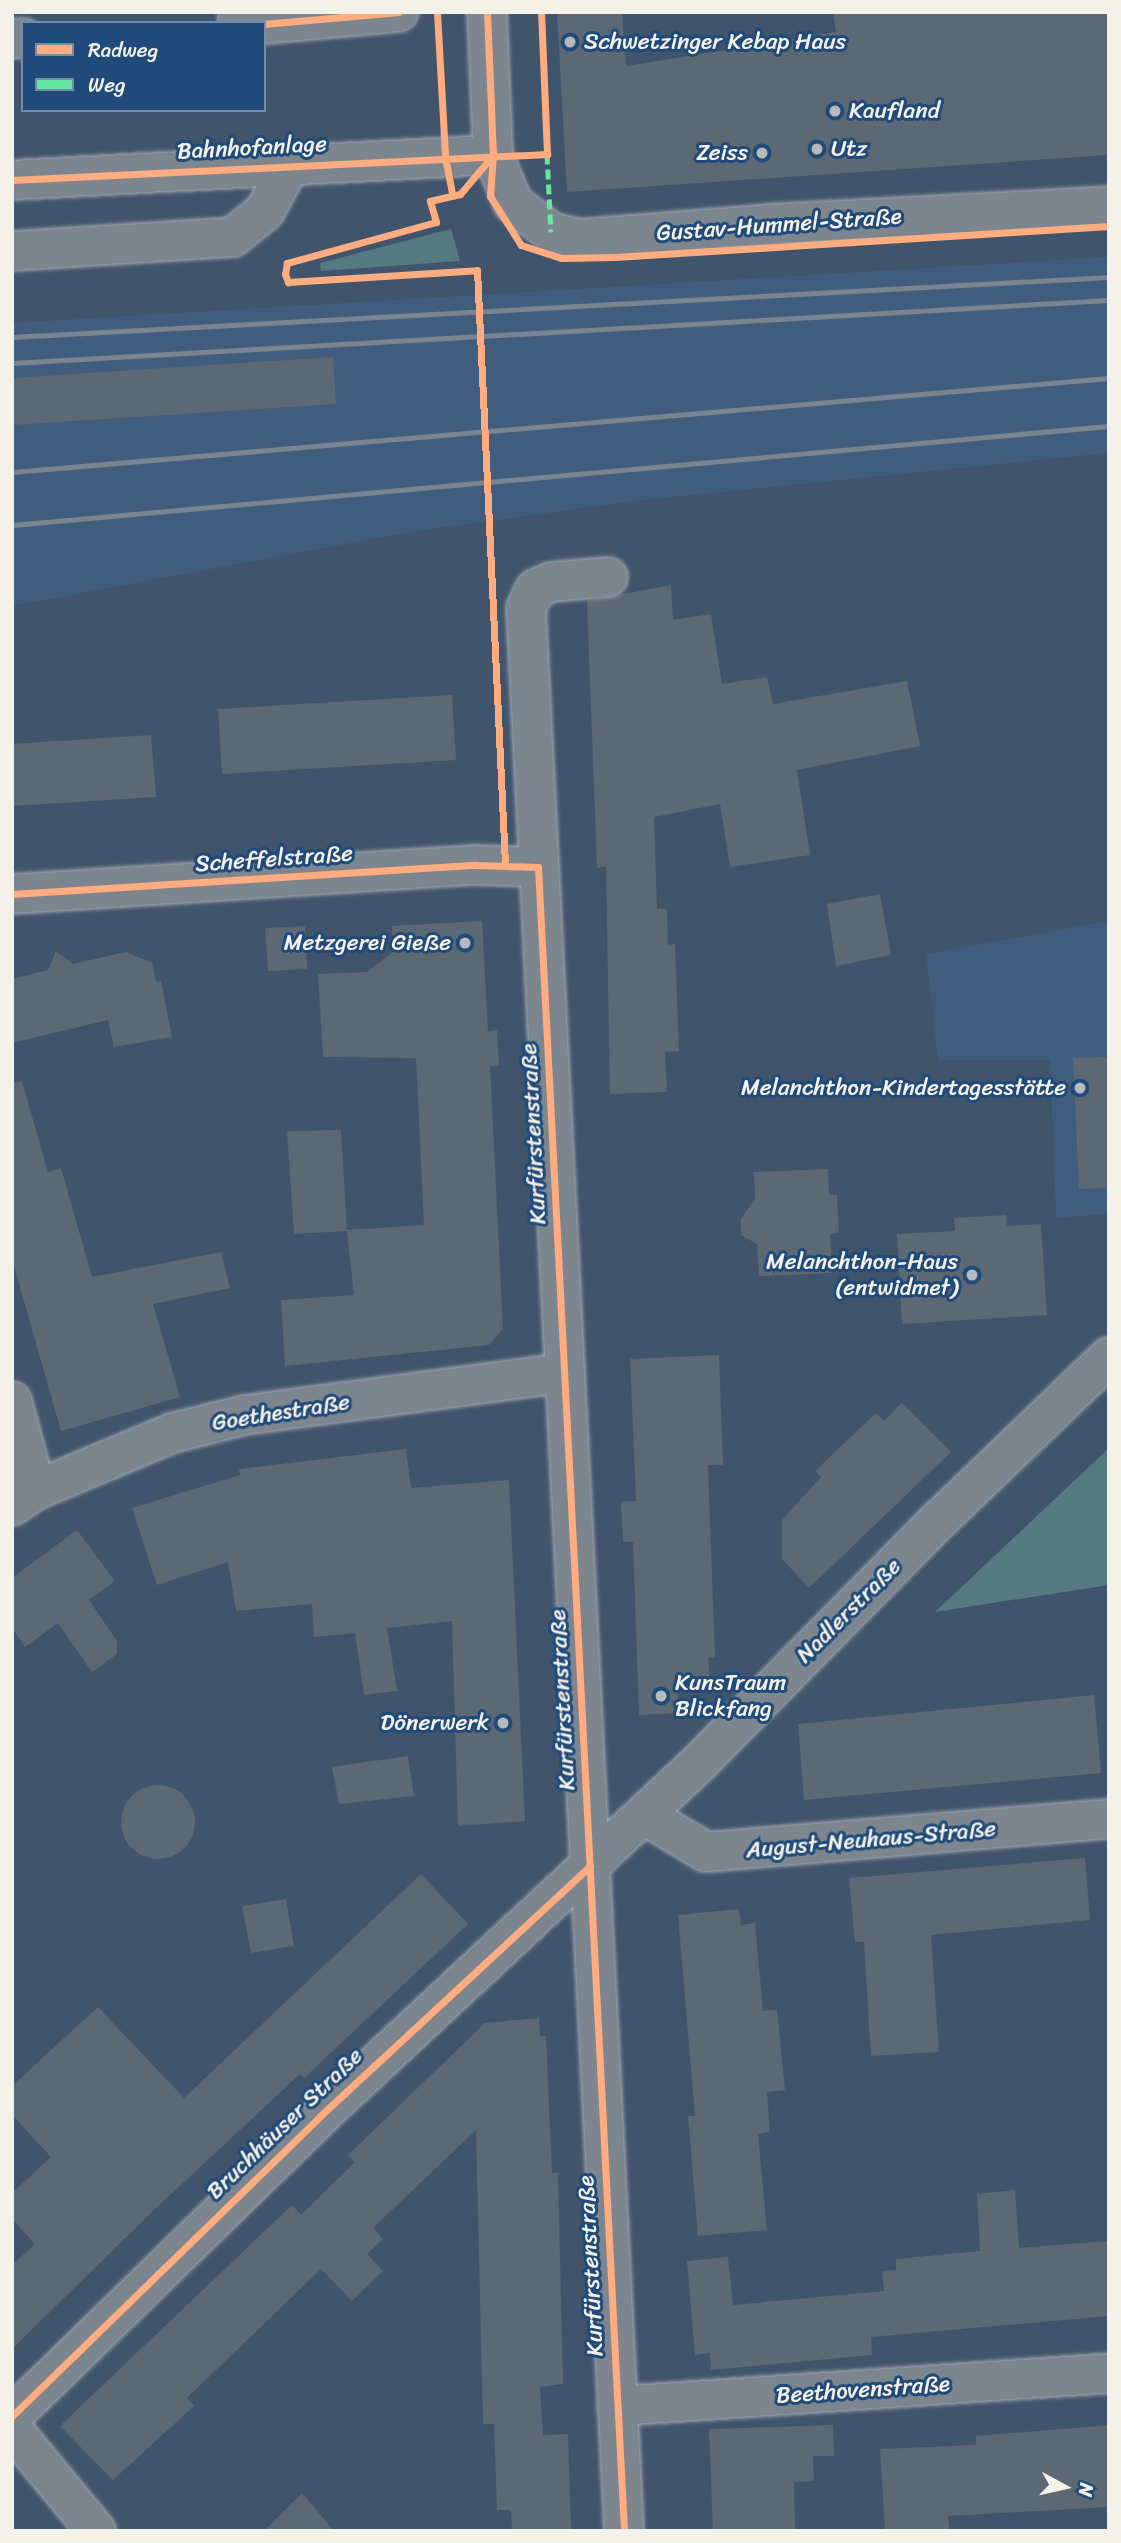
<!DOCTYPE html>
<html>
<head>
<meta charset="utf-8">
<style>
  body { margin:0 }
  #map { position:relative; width:1121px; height:2543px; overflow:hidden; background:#40546b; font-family:Sriracha,sans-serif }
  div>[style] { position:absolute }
  .built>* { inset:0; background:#405d7d }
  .green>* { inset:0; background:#567a82 }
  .building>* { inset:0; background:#5d6875 }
  .round { border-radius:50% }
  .roads { filter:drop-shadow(0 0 2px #a1a9b2) drop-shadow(0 0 2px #a1a9b2) }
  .minor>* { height:38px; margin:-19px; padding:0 19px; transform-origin:19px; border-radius:19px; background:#7d868e }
  .rail>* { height:5px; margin:-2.5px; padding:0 2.5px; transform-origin:2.5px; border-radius:2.5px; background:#7a8490 }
  .quiet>* { height:5px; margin-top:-2.5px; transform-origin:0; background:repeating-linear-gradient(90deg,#66e7a1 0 10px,transparent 0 15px) }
  .cycleway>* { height:7px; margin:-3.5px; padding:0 3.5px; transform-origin:3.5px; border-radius:3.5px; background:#ffac80 }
  .dots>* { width:19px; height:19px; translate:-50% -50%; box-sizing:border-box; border:4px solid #1f4a7a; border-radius:50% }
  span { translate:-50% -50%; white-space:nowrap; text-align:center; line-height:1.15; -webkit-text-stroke:6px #1f4a7a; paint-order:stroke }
  .poi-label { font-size:23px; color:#f4f1e8 }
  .left { translate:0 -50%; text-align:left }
  .right { translate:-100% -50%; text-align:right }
  .street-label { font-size:23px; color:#f4f1e8 }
  .frame { position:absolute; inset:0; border:14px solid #f4f1e8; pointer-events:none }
  .legend { position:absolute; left:21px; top:21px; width:245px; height:91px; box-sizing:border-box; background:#1f4a7a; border:2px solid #748da6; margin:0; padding:9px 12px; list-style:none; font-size:21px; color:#f4f1e8 }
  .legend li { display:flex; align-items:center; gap:14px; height:35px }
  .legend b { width:35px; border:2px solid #748da6 }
  .north { position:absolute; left:1030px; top:2452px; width:70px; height:70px; -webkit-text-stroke:5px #1f4a7a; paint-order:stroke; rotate:98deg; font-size:19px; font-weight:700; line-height:28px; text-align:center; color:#f4f1e8 }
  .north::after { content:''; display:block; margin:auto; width:24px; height:32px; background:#f4f1e8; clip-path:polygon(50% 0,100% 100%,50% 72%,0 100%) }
</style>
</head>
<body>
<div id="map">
  <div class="built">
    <div style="clip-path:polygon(1109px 257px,1109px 453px,642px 500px,409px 532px,12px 606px,12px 323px)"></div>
    <div style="clip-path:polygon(1109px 921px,1109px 1214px,1056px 1218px,1050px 1060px,938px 1060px,926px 954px)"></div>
  </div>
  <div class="green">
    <div style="clip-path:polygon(451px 229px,460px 261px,321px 271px,320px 263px)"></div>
    <div style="clip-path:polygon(1109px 1448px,1109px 1585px,935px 1612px)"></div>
  </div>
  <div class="building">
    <div style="clip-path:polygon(557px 12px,622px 12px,626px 66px,836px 32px,833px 12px,1109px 12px,1109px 155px,567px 192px)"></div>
    <div style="clip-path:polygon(333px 357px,336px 404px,12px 425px,12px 378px)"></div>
    <div style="clip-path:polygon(671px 585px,673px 620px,711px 614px,722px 684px,767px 677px,773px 704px,907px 681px,920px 746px,797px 770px,810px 855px,730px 867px,720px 804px,654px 817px,657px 909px,667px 909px,668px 945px,675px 944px,679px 1051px,665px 1052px,667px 1092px,610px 1094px,606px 866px,597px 868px,587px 601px)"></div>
    <div style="clip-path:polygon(452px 695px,456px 760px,222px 774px,218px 709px)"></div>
    <div style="clip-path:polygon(151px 735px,156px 797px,12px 806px,12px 744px)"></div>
    <div style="clip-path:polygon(880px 894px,891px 955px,836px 966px,827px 904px)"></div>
    <div style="clip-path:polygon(482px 921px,488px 1031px,497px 1030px,499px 1066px,490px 1066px,503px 1329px,489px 1345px,285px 1366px,281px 1300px,354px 1295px,347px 1231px,294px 1234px,287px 1131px,341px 1130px,347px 1230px,424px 1225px,416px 1058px,323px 1057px,318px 974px,367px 972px,393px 952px,392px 926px)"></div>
    <div style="clip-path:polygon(305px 926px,307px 969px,268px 971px,265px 928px)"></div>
    <div style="clip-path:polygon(56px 951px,73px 964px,126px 952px,152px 963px,156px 982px,161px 981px,172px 1037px,114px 1047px,108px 1020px,12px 1043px,12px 979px,48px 970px)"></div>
    <div style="clip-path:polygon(1109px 1057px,1109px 1188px,1079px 1189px,1073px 1058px)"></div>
    <div style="clip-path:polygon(22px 1081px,48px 1172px,61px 1168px,92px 1277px,221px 1252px,230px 1288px,153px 1304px,180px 1397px,61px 1431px,12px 1259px,12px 1083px)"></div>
    <div style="clip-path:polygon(828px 1169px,829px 1195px,837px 1195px,839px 1233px,830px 1234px,832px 1273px,759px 1276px,757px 1244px,741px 1235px,741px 1219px,755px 1198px,754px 1172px)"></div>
    <div style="clip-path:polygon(1006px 1215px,1007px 1226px,1041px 1224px,1047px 1315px,902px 1324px,897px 1234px,955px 1231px,954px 1218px)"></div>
    <div style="clip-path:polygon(719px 1355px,723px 1465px,708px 1465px,715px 1658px,708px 1658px,710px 1681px,677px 1683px,679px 1713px,639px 1715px,633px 1542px,623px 1542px,621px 1502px,636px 1501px,630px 1359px)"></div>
    <div style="clip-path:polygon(902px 1403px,951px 1452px,809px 1588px,782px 1559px,782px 1520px,821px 1477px,815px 1471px,876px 1413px,884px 1421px)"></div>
    <div style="clip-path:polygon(406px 1449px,411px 1488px,509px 1480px,525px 1821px,458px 1826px,452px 1621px,387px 1628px,397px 1691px,364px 1695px,355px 1633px,314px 1637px,312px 1604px,236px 1611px,228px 1562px,157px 1585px,132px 1508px,240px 1475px,239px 1469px)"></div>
    <div style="clip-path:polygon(77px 1530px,115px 1581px,89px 1600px,117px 1641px,117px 1654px,92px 1672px,58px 1623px,25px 1647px,12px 1628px,12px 1578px)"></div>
    <div style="clip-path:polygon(1094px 1695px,1101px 1773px,804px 1800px,798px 1724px)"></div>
    <div style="clip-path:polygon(408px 1756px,414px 1796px,339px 1804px,332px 1767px)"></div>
    <div class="round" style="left:121px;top:1785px;width:74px;height:74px"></div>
    <div style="clip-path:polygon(1085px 1858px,1090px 1920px,931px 1935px,939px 2052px,871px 2056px,864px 1942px,855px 1942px,849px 1878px)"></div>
    <div style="clip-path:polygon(421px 1874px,468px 1924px,304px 2078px,300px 2074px,156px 2208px,12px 2349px,12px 2265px,35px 2244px,12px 2219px,12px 2193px,51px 2157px,12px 2115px,12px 2086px,98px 2007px,184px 2098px)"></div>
    <div style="clip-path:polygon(286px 1899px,294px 1946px,251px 1953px,242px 1906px)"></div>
    <div style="clip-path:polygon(739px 1909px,741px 1925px,755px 1923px,763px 2011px,777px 2010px,785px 2090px,767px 2092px,770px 2132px,758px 2134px,767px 2230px,698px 2236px,688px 2116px,695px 2116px,678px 1915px)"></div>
    <div style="clip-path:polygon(539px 2018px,540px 2036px,546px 2036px,552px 2173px,558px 2173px,563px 2384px,540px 2387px,543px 2435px,568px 2434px,571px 2529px,512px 2531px,511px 2510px,497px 2510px,494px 2424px,483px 2424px,476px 2130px,373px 2228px,383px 2239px,367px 2254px,383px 2271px,352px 2301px,321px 2269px,187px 2398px,194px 2406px,113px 2480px,60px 2426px,292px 2205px,301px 2215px,355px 2162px,348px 2155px,485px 2023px)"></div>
    <div style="clip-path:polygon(1015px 2190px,1019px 2248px,1109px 2241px,1109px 2316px,871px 2337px,872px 2355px,711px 2370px,710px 2353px,695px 2355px,687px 2261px,728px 2257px,733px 2305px,884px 2291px,882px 2271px,896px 2270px,896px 2259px,980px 2251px,977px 2194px)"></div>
    <div style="clip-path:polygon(833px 2425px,834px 2456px,813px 2456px,814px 2481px,794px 2482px,795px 2531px,713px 2531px,709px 2429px)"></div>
    <div style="clip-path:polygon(1109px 2425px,1109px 2507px,948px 2516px,950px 2531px,885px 2531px,880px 2449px,976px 2445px,976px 2436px)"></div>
    <div style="clip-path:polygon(302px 2493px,334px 2531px,264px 2531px)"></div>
  </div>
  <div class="roads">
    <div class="minor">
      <div style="left:238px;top:12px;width:11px;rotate:90deg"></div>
      <div style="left:487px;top:12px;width:143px;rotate:87.6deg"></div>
      <div style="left:493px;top:155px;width:52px;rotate:67.4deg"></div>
      <div style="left:513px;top:203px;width:48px;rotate:37.3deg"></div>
      <div style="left:551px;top:232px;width:29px;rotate:14deg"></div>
      <div style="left:579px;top:239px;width:190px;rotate:-4.5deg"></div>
      <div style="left:768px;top:224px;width:341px;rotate:-3deg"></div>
      <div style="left:264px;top:24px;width:135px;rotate:-5.1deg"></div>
      <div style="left:12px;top:39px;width:11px;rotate:-5deg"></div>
      <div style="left:12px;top:180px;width:482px;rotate:-3deg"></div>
      <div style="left:12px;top:251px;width:221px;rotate:-3.6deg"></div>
      <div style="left:233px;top:237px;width:41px;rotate:-39.1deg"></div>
      <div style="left:265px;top:211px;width:52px;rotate:-61.5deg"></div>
      <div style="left:608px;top:577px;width:57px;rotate:175deg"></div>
      <div style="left:551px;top:582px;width:17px;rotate:156deg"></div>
      <div style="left:535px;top:589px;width:21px;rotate:115deg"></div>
      <div style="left:526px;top:608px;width:1925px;rotate:87.08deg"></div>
      <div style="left:12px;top:894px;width:464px;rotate:-3.6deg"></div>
      <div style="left:475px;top:865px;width:63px;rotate:1.8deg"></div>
      <div style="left:12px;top:1401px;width:92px;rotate:74.9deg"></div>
      <div style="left:12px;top:1506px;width:29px;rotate:-34deg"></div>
      <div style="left:36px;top:1490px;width:147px;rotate:-22.7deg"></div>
      <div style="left:172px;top:1433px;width:74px;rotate:-14deg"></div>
      <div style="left:244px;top:1415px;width:324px;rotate:-7.5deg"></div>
      <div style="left:644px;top:1815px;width:72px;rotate:30.8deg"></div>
      <div style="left:706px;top:1852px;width:404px;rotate:-4.7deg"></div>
      <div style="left:617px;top:2406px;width:493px;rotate:-3.8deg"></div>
      <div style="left:12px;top:2416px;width:429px;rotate:-44.2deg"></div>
      <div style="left:319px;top:2117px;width:517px;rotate:-42.96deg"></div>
      <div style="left:697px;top:1765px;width:344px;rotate:-45.4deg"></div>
      <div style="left:939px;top:1520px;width:236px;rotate:-43.8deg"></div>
      <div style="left:12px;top:2429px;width:132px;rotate:50.5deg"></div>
    </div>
  </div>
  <div class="rail">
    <div style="left:12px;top:337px;width:1099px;rotate:-3.13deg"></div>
    <div style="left:12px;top:363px;width:1099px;rotate:-3.29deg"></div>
    <div style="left:12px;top:472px;width:1101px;rotate:-4.9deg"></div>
    <div style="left:12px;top:525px;width:1101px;rotate:-5.16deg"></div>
  </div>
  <div class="quiet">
    <div style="left:547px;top:154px;width:78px;rotate:87.1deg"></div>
  </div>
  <div class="cycleway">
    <div style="left:437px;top:12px;width:145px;rotate:86.8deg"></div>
    <div style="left:445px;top:157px;width:38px;rotate:79deg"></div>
    <div style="left:487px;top:12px;width:143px;rotate:87.6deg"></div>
    <div style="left:493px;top:155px;width:41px;rotate:94.2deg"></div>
    <div style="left:490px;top:196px;width:58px;rotate:57.7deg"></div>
    <div style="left:521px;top:245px;width:42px;rotate:18deg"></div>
    <div style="left:561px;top:258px;width:54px;rotate:-1.1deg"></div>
    <div style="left:615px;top:257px;width:495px;rotate:-3.6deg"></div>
    <div style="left:264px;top:24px;width:135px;rotate:-5.1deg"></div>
    <div style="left:493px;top:155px;width:51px;rotate:130.2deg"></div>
    <div style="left:460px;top:194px;width:31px;rotate:167deg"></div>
    <div style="left:430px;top:201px;width:22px;rotate:74deg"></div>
    <div style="left:436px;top:222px;width:155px;rotate:164.6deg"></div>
    <div style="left:287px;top:263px;width:11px;rotate:100deg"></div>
    <div style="left:285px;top:274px;width:9px;rotate:69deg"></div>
    <div style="left:288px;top:282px;width:189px;rotate:-3.6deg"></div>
    <div style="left:477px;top:270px;width:595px;rotate:87.3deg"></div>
    <div style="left:12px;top:180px;width:536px;rotate:-2.78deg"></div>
    <div style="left:547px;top:154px;width:142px;rotate:-92.4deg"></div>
    <div style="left:12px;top:894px;width:464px;rotate:-3.6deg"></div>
    <div style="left:475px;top:865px;width:63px;rotate:1.8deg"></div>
    <div style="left:538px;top:867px;width:1666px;rotate:87.04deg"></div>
    <div style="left:12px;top:2416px;width:429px;rotate:-44.2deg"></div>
    <div style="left:319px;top:2117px;width:369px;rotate:-42.8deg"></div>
  </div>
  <div class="dots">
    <div style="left:570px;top:42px;background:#b5babc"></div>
    <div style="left:835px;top:111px;background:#b5babc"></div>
    <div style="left:817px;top:149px;background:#b5babc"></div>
    <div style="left:762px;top:153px;background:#b5babc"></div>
    <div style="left:465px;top:943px;background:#b5babc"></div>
    <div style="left:1080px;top:1088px;background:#b5babc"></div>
    <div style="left:972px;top:1275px;background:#b5babc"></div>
    <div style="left:661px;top:1696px;background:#b5babc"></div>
    <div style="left:503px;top:1723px;background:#b5babc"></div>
  </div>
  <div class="poi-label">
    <span class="left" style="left:584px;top:42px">Schwetzinger Kebap Haus</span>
    <span class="left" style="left:849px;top:111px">Kaufland</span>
    <span class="left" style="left:831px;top:149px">Utz</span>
    <span class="right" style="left:748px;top:153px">Zeiss</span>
    <span class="right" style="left:451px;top:943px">Metzgerei Gieße</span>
    <span class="right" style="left:1066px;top:1088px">Melanchthon-Kindertagesstätte</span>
    <span class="right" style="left:958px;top:1275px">Melanchthon-Haus<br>(entwidmet)</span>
    <span class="left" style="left:675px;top:1696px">KunsTraum<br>Blickfang</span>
    <span class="right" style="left:489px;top:1723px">Dönerwerk</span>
  </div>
  <div class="street-label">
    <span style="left:252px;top:148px;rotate:-3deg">Bahnhofanlage</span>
    <span style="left:779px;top:225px;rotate:-4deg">Gustav-Hummel-Straße</span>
    <span style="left:274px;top:859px;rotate:-4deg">Scheffelstraße</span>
    <span style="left:534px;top:1134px;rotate:-93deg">Kurfürstenstraße</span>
    <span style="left:281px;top:1413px;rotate:-9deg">Goethestraße</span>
    <span style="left:849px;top:1611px;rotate:-45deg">Nadlerstraße</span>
    <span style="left:563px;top:1700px;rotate:-93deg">Kurfürstenstraße</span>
    <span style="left:871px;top:1840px;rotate:-5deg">August-Neuhaus-Straße</span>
    <span style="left:285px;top:2124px;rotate:-44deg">Bruchhäuser Straße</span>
    <span style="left:591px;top:2266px;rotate:-93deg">Kurfürstenstraße</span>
    <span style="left:863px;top:2390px;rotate:-4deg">Beethovenstraße</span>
  </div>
  <div class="frame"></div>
  <ul class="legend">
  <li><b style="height:9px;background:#ffac80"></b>Radweg</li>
  <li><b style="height:9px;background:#66e7a1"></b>Weg</li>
  </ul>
  <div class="north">N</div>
</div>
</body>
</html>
